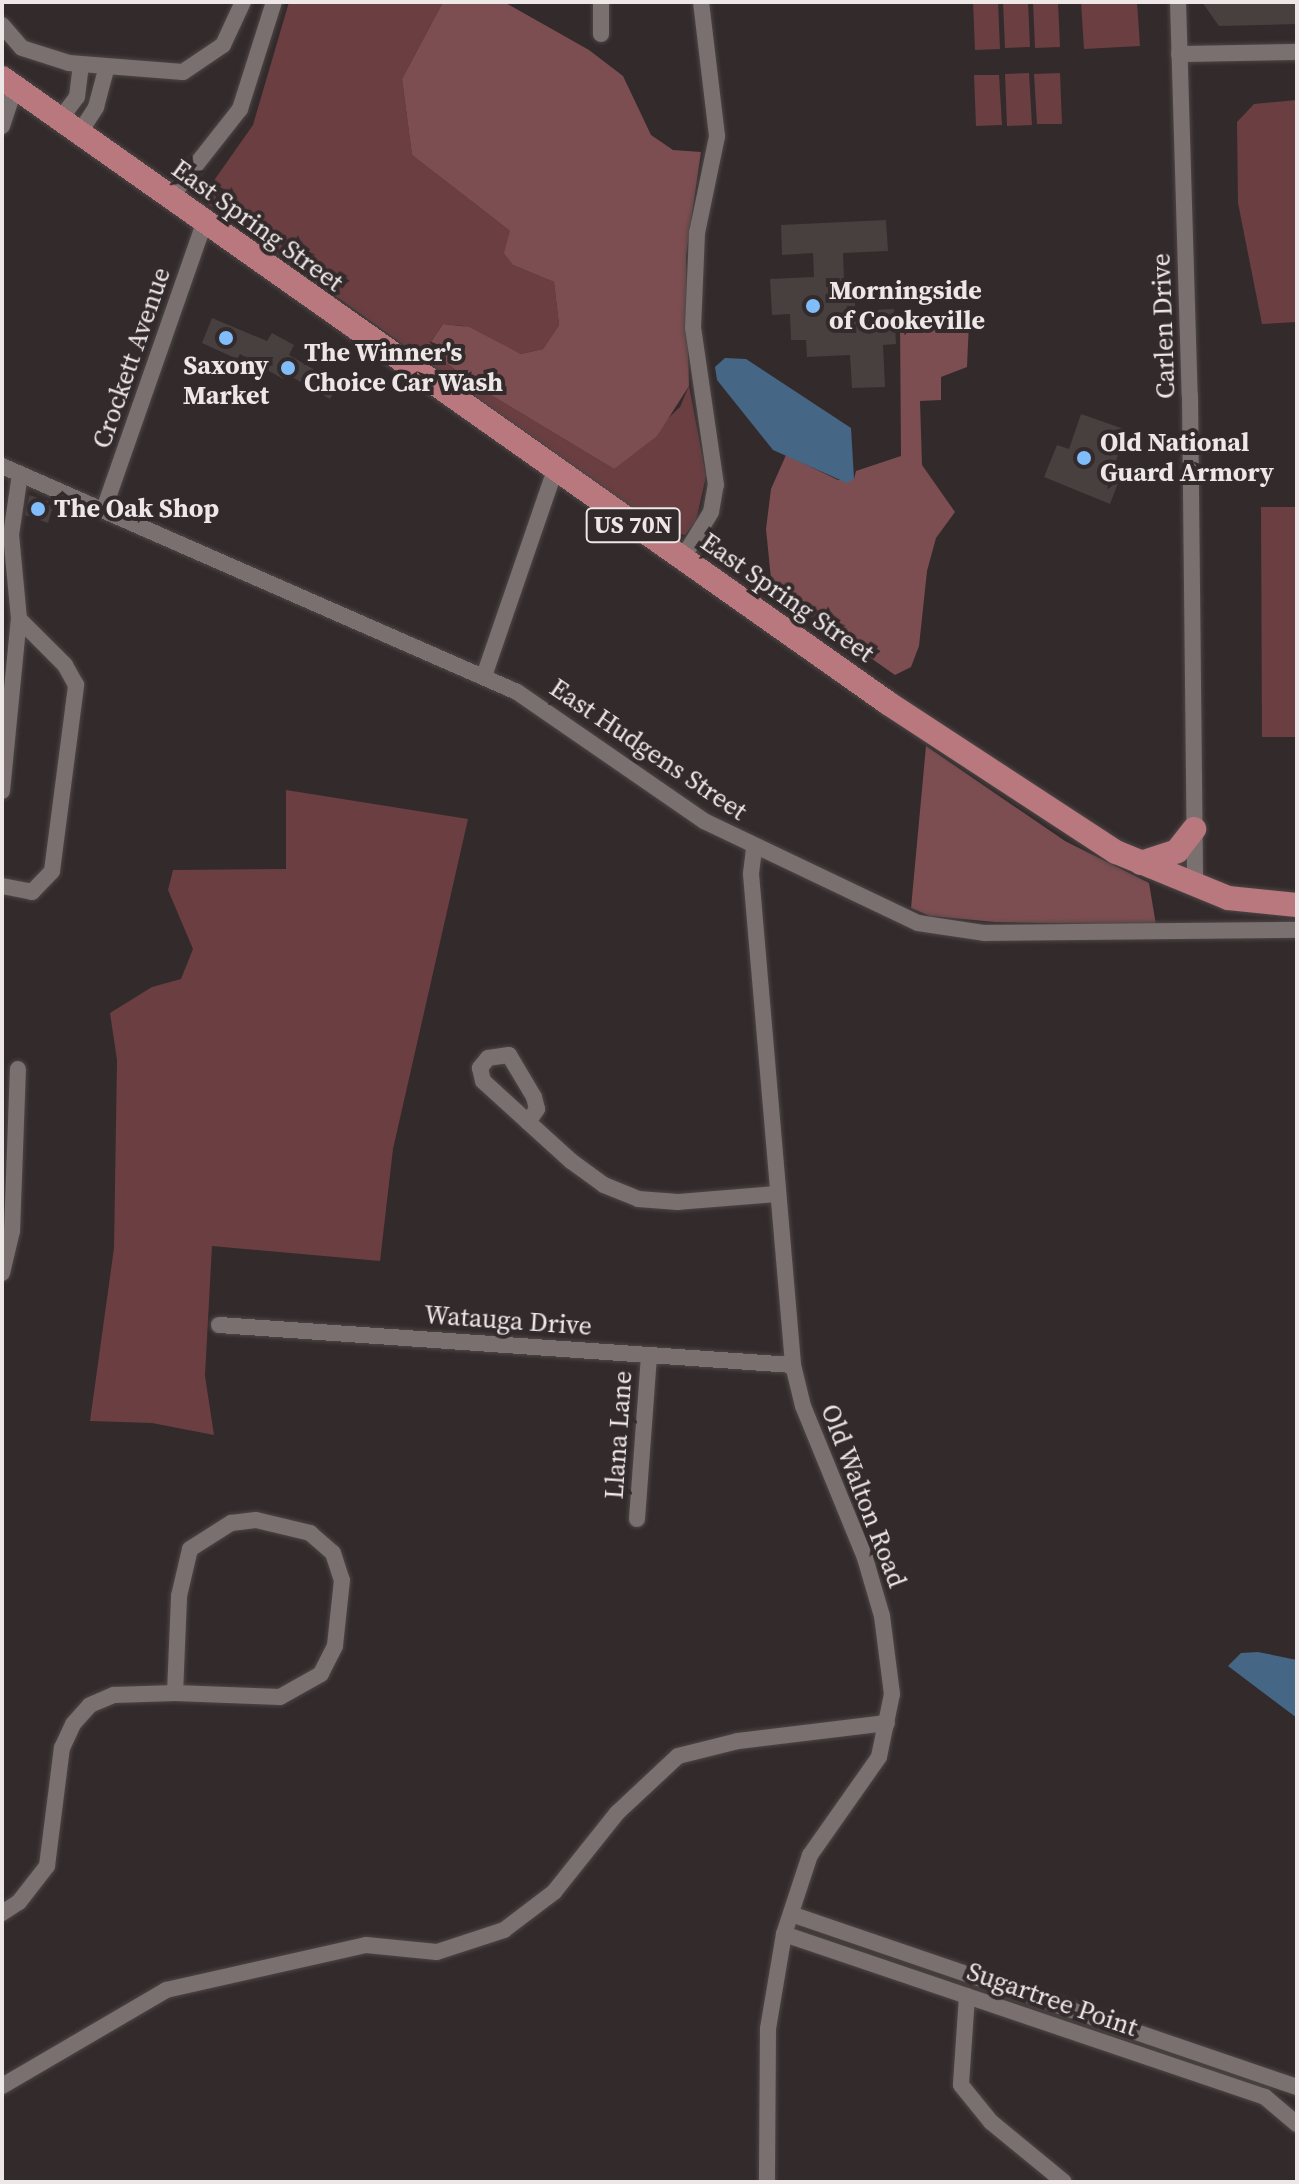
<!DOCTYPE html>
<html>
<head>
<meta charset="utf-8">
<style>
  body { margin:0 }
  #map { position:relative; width:1299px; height:2184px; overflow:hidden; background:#332a2b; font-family:"Source Serif 4",serif }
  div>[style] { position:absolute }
  .green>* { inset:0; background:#6b3e42 }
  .forest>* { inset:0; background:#7c4e51 }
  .water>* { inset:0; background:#466685 }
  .building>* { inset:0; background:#483f3f }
  .roads { filter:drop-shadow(0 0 2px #4d4646) drop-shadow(0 0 2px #4d4646) }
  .street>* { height:16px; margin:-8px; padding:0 8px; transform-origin:8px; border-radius:8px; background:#7b7070 }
  .primary>* { height:24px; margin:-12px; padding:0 12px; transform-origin:12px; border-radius:12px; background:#b8787d }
  .dots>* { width:22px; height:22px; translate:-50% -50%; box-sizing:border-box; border:4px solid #332a2b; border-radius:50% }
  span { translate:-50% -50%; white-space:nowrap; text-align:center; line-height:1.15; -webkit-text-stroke:8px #332a2b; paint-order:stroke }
  .shield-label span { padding:2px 6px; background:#332a2b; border:2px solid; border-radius:6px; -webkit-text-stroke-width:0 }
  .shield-label { font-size:24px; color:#ede7e7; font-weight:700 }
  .street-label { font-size:26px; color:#ede7e7 }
  .poi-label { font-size:26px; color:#ede7e7; font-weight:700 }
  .left { translate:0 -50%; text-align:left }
  .frame { position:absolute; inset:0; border:4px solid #ede7e7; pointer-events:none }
</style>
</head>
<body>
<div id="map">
  <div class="green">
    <div style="clip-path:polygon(289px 2px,443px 2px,402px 79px,412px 155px,510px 231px,513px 265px,554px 282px,559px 325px,543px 349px,521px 354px,463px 326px,443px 324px,431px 342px,439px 357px,476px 386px,614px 469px,680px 407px,689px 386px,706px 476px,696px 521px,685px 535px,662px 531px,201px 199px,253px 125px)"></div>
    <div style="clip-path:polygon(973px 2px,998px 2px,1000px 49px,975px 50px)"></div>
    <div style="clip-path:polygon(1003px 2px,1028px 2px,1030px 47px,1005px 48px)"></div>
    <div style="clip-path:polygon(1033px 2px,1058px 2px,1060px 47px,1035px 48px)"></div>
    <div style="clip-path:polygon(1081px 2px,1137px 2px,1140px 46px,1084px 49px)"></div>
    <div style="clip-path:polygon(1029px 73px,1032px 125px,1007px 126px,1005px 74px)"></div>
    <div style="clip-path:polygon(1060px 73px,1062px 124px,1037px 124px,1034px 74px)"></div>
    <div style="clip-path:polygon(974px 75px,999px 75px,1002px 125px,976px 126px)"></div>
    <div style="clip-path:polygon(1297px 100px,1297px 322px,1262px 324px,1238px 203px,1237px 122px,1254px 104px)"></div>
    <div style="clip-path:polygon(1261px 507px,1297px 507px,1297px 737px,1262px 737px)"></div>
    <div style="clip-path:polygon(286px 790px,468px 819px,393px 1149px,380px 1261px,212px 1246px,205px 1376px,214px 1435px,152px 1423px,90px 1421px,114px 1248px,117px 1060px,110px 1013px,152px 987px,181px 979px,193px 949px,168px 890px,173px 870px,286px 869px)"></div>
  </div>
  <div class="forest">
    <div style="clip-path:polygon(443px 2px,504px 2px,589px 50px,623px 76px,651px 135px,673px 150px,701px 152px,686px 256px,689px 386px,657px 436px,614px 469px,476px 386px,439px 357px,431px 342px,443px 324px,469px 327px,521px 354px,543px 349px,559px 325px,554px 282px,513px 265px,504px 253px,510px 231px,412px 155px,402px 79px)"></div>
    <div style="clip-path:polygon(900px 322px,969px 322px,967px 367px,941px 377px,941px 400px,920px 401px,922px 465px,955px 512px,936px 538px,927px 571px,919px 646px,911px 667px,895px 675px,772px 589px,766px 529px,771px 489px,786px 455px,838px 480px,854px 479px,856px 471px,901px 456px)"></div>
    <div style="clip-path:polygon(926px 746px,1065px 841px,1149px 883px,1156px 925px,995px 922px,930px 916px,911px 908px)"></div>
  </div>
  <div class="water">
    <div style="clip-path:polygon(725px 358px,746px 359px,851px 428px,854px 479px,847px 483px,773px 450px,717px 380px,715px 367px)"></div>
    <div style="clip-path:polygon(1258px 1652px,1297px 1660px,1297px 1718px,1228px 1666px,1241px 1653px)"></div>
  </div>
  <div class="building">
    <div style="clip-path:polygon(1202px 2px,1297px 2px,1297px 24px,1219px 26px)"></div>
    <div style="clip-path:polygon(886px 220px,888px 251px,843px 253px,845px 303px,855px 303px,855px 311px,894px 309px,896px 344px,883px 345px,885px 387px,852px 388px,850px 355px,807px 357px,806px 340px,791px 340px,790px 314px,772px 315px,770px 279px,814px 277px,813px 253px,782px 255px,781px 225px)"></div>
    <div style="clip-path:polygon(212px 318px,267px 341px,272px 333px,294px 345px,289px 355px,339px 384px,330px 399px,287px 374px,283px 379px,240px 354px,237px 359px,202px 343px)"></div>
    <div style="clip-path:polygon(1081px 414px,1127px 430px,1114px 466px,1123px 470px,1110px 504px,1044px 477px,1057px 445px,1069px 449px)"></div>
    <div style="clip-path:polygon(29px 495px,54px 503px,48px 523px,25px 515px)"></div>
  </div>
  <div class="roads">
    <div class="street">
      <div style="left:601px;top:2px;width:32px;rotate:90deg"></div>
      <div style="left:1178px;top:2px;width:394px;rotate:88.3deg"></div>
      <div style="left:1190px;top:396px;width:492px;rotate:89.4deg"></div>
      <div style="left:2px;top:25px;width:30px;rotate:49deg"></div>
      <div style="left:22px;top:48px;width:49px;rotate:17.7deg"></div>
      <div style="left:69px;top:63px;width:114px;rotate:4.5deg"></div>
      <div style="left:183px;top:72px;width:48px;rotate:-34deg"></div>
      <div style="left:223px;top:45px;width:47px;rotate:-65.1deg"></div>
      <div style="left:1179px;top:54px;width:118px;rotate:-1deg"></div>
      <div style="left:61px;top:118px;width:26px;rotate:-53deg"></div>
      <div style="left:77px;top:97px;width:32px;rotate:-83deg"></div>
      <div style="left:2px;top:126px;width:41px;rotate:-71.6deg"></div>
      <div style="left:80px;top:132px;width:30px;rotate:-57deg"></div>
      <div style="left:96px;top:107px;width:38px;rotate:-75deg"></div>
      <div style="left:170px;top:198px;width:113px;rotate:-51.8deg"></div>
      <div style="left:240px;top:109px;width:112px;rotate:-72.4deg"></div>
      <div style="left:2px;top:466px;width:562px;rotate:23.69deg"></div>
      <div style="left:517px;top:692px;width:227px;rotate:34.6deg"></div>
      <div style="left:704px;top:821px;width:237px;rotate:25.5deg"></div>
      <div style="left:918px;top:923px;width:68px;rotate:8.5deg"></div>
      <div style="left:985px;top:933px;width:312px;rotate:-0.6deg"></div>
      <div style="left:104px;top:509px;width:302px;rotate:-70.7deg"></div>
      <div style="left:682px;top:559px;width:55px;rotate:-58.3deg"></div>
      <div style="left:711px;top:512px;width:27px;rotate:-80deg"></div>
      <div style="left:716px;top:485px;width:159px;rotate:-98.3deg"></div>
      <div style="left:693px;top:328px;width:95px;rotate:-87.6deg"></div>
      <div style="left:697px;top:233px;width:99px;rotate:-78.3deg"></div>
      <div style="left:717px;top:136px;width:135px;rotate:-96.8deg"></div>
      <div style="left:484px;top:676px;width:218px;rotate:-71deg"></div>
      <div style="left:2px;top:791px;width:173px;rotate:-84.4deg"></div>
      <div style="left:19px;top:619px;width:84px;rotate:-95.4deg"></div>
      <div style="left:11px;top:535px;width:62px;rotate:-81.6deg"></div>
      <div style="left:754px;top:849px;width:25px;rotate:97deg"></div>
      <div style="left:751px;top:874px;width:493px;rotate:85.1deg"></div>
      <div style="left:793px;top:1365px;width:42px;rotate:76.3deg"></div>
      <div style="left:803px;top:1406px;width:164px;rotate:67.8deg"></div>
      <div style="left:865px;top:1558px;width:60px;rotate:73.7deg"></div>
      <div style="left:882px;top:1616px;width:79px;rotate:82.7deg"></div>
      <div style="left:892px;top:1694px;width:64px;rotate:101.7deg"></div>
      <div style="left:879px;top:1757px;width:120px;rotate:125.1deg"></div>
      <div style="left:810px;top:1855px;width:83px;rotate:108.2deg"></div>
      <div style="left:784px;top:1934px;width:96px;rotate:99.6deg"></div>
      <div style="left:768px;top:2029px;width:153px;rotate:90.4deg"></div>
      <div style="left:2px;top:886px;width:31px;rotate:11deg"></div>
      <div style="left:32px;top:892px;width:29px;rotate:-46deg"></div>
      <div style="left:52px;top:871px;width:188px;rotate:-82.6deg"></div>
      <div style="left:76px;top:685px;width:23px;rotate:-119deg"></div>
      <div style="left:65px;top:665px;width:65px;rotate:-135deg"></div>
      <div style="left:528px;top:1122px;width:16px;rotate:-55deg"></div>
      <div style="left:537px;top:1109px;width:12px;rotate:-104deg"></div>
      <div style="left:534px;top:1097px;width:49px;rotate:-120.8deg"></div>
      <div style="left:509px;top:1055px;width:21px;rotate:172deg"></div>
      <div style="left:488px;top:1058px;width:13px;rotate:129deg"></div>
      <div style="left:480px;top:1068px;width:13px;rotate:77deg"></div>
      <div style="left:483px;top:1081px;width:61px;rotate:42.3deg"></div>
      <div style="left:528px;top:1122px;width:58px;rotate:42.2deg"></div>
      <div style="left:571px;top:1161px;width:41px;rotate:36deg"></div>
      <div style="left:604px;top:1185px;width:37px;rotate:22deg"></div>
      <div style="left:638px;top:1199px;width:40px;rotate:4.3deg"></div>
      <div style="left:678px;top:1202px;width:100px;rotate:-4.6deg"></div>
      <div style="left:2px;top:1273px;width:43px;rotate:-76.6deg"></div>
      <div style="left:12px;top:1231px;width:162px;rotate:-87.9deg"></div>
      <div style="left:219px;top:1325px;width:575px;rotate:3.99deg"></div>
      <div style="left:637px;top:1519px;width:164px;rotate:-85.8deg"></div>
      <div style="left:256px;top:1520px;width:56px;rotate:13.5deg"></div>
      <div style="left:310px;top:1533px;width:30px;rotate:41deg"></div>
      <div style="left:333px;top:1553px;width:28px;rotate:72deg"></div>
      <div style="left:342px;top:1580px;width:66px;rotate:96.1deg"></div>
      <div style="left:335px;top:1646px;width:31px;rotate:117deg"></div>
      <div style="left:321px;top:1674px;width:47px;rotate:150.7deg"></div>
      <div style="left:280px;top:1697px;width:105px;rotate:-177.8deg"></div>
      <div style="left:175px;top:1693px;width:97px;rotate:-87.6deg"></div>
      <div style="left:179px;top:1596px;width:48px;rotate:-76.8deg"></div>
      <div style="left:190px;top:1549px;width:49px;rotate:-32.4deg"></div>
      <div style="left:231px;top:1523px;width:25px;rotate:-7deg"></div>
      <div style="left:2px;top:1913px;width:20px;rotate:-33deg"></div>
      <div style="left:19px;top:1902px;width:46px;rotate:-52.1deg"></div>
      <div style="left:47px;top:1866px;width:119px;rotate:-82.8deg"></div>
      <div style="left:62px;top:1748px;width:26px;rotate:-65deg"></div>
      <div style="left:73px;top:1724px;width:25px;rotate:-48deg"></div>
      <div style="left:90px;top:1705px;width:26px;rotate:-23deg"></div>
      <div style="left:114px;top:1695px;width:61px;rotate:-1.9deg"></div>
      <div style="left:791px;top:1914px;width:535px;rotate:18.88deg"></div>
      <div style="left:784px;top:1934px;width:508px;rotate:18.72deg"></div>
      <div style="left:1265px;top:2097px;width:42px;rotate:40.2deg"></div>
      <div style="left:967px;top:1996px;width:89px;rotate:93.9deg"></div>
      <div style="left:961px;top:2085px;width:48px;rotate:51deg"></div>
      <div style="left:991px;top:2122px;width:94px;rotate:39.4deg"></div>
      <div style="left:2px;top:2086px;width:190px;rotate:-30.3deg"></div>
      <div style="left:166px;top:1990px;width:205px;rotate:-12.7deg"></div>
      <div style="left:366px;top:1945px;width:71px;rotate:5.6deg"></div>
      <div style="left:437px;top:1952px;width:71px;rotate:-18.2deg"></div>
      <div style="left:504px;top:1930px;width:63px;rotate:-37.2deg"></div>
      <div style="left:554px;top:1892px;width:101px;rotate:-51.4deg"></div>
      <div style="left:617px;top:1813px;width:83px;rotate:-43.1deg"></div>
      <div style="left:678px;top:1756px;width:62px;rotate:-14deg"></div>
      <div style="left:738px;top:1741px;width:150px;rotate:-6.9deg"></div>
    </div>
    <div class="primary">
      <div style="left:2px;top:78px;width:1084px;rotate:35.2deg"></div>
      <div style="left:888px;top:703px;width:272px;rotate:33.2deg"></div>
      <div style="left:1116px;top:852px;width:121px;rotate:22.3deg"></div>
      <div style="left:1228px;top:898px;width:69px;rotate:5.8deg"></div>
      <div style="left:1141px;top:863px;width:38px;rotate:-18deg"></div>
      <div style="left:1177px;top:851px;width:28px;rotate:-52deg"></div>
    </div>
  </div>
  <div class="dots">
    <div style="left:813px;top:306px;background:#80bdfa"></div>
    <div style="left:226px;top:338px;background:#80bdfa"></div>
    <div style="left:288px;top:368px;background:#80bdfa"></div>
    <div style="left:1084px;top:458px;background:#80bdfa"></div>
    <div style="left:38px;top:509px;background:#80bdfa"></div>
  </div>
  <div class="shield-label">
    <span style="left:633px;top:525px">US 70N</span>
  </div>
  <div class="street-label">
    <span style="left:257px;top:226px;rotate:36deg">East Spring Street</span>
    <span style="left:1164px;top:326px;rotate:-92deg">Carlen Drive</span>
    <span style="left:132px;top:358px;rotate:-71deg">Crockett Avenue</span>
    <span style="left:787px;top:598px;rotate:35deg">East Spring Street</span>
    <span style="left:648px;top:750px;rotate:34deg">East Hudgens Street</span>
    <span style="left:508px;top:1321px;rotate:4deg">Watauga Drive</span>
    <span style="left:619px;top:1435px;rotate:-86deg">Llana Lane</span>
    <span style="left:863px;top:1496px;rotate:69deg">Old Walton Road</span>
    <span style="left:1052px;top:2000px;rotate:19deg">Sugartree Point</span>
  </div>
  <div class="poi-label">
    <span class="left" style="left:829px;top:306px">Morningside<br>of Cookeville</span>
    <span class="left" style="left:304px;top:368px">The Winner's<br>Choice Car Wash</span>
    <span style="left:226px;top:381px">Saxony<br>Market</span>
    <span class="left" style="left:1100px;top:458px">Old National<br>Guard Armory</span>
    <span class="left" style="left:54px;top:509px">The Oak Shop</span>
  </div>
  <div class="frame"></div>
</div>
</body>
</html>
